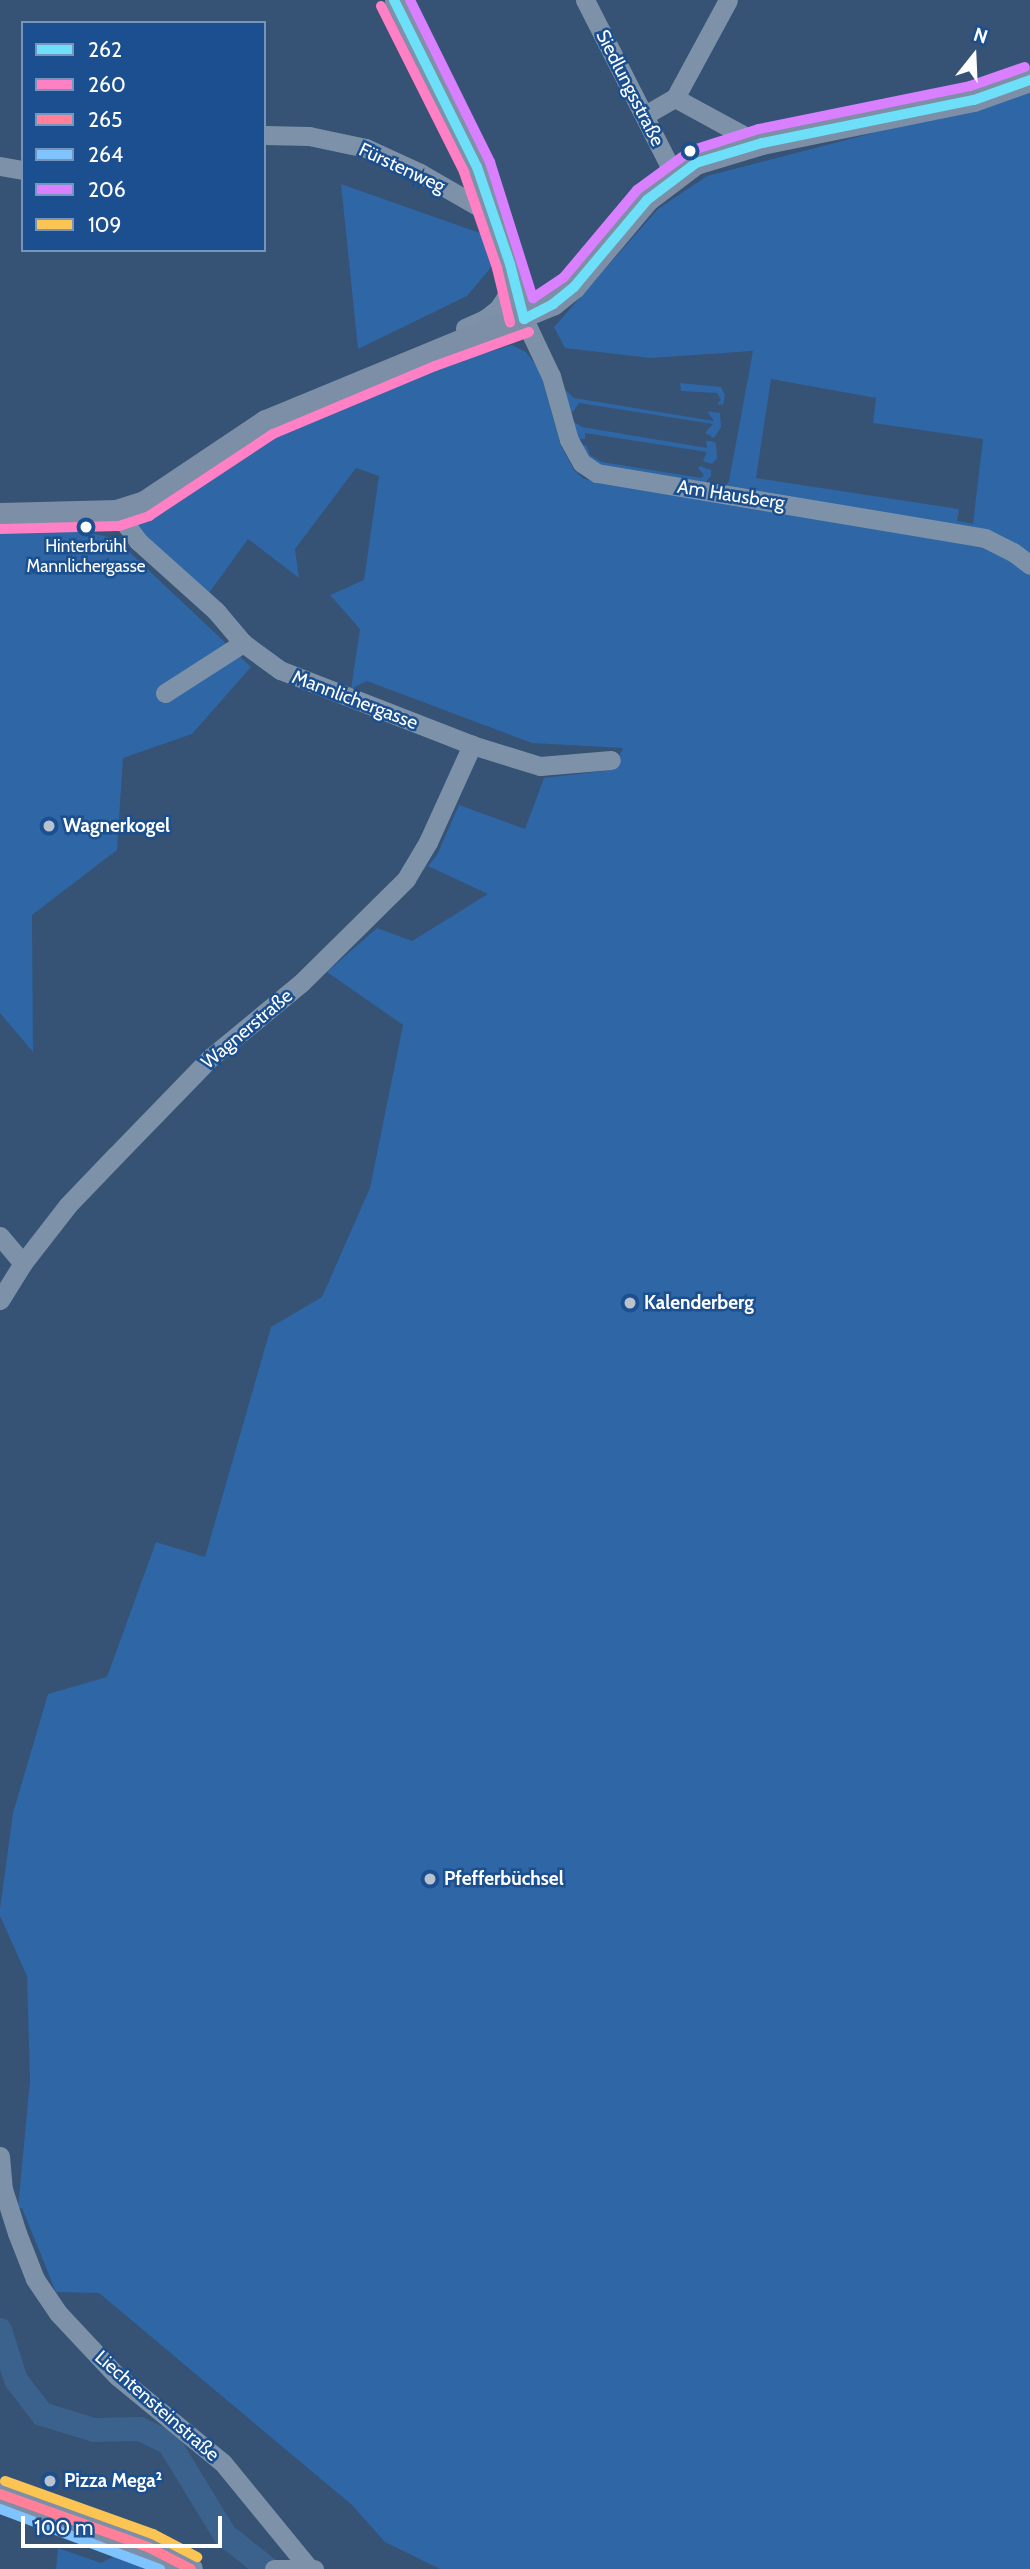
<!DOCTYPE html>
<html>
<head>
<meta charset="utf-8">
<style>
  body { margin:0 }
  #map { position:relative; width:1030px; height:2569px; overflow:hidden; background:#365274; font-family:Cabin,sans-serif }
  div>[style] { position:absolute }
  .green>* { inset:0; background:#2f66a5 }
  .river>* { height:24px; margin:-12px; padding:0 12px; transform-origin:12px; border-radius:12px; background:#3b618d }
  .minor>* { height:19px; margin:-9.5px; padding:0 9.5px; transform-origin:9.5px; border-radius:9.5px; background:#7d92a8 }
  .major>* { height:24px; margin:-12px; padding:0 12px; transform-origin:12px; border-radius:12px; background:#7d8ea7 }
  .bus-1>* { height:10px; margin:-5px; padding:0 5px; transform-origin:5px; border-radius:5px; background:#6ddff8 }
  .bus-2>* { height:10px; margin:-5px; padding:0 5px; transform-origin:5px; border-radius:5px; background:#ff80c5 }
  .bus-3>* { height:10px; margin:-5px; padding:0 5px; transform-origin:5px; border-radius:5px; background:#ff8098 }
  .bus-4>* { height:10px; margin:-5px; padding:0 5px; transform-origin:5px; border-radius:5px; background:#80c4ff }
  .bus-5>* { height:10px; margin:-5px; padding:0 5px; transform-origin:5px; border-radius:5px; background:#d880ff }
  .bus-6>* { height:10px; margin:-5px; padding:0 5px; transform-origin:5px; border-radius:5px; background:#fcc553 }
  .dots>* { width:19px; height:19px; translate:-50% -50%; box-sizing:border-box; border:4px solid #1b4f8f; border-radius:50% }
  span { translate:-50% -50%; white-space:nowrap; text-align:center; line-height:1.15; -webkit-text-stroke:5px #1b4f8f; paint-order:stroke }
  .bus-label { font-size:17px; color:#fff }
  .street-label { font-size:19px; color:#fff }
  .poi-label { font-size:19px; color:#fff; font-weight:700 }
  .left { translate:0 -50%; text-align:left }
  .legend { position:absolute; left:21px; top:21px; width:245px; height:231px; box-sizing:border-box; background:#1b4f8f; border:2px solid #7695bc; margin:0; padding:9px 12px; list-style:none; font-size:21px; color:#fff }
  .legend li { display:flex; align-items:center; gap:14px; height:35px }
  .legend b { width:35px; border:2px solid #7695bc }
  .north { position:absolute; left:939px; top:21px; width:70px; height:70px; -webkit-text-stroke:5px #1b4f8f; paint-order:stroke; rotate:18deg; font-size:19px; font-weight:700; line-height:28px; text-align:center; color:#fff }
  .north::after { content:''; display:block; margin:auto; width:24px; height:32px; background:#fff; clip-path:polygon(50% 0,100% 100%,50% 72%,0 100%) }
  .scale { position:absolute; left:21px; top:2516px; width:201px; height:32px; box-sizing:border-box; border:4px solid #fff; border-top:0; padding-left:9px; font-size:21px; line-height:24px; white-space:nowrap; color:#fff; -webkit-text-stroke:5px #1b4f8f; paint-order:stroke }
</style>
</head>
<body>
<div id="map">
  <div class="green">
    <div style="clip-path:polygon(evenodd,1030px 87px,1030px 2569px,440px 2569px,385px 2542px,352px 2505px,99px 2293px,56px 2292px,22px 2208px,18px 2208px,30px 2081px,27px 1976px,0 1916px,0 1909px,13px 1813px,48px 1694px,107px 1677px,156px 1542px,205px 1557px,271px 1327px,322px 1297px,370px 1188px,403px 1025px,327px 972px,377px 928px,412px 941px,488px 894px,428px 866px,437px 855px,459px 805px,525px 829px,544px 778px,612px 770px,623px 748px,532px 743px,367px 681px,351px 689px,360px 629px,330px 595px,364px 580px,379px 476px,356px 468px,295px 549px,299px 578px,248px 539px,209px 593px,144px 538px,132px 519px,194px 487px,279px 428px,370px 397px,433px 369px,512px 345px,526px 352px,540px 371px,561px 446px,574px 470px,584px 479px,717px 502px,729px 481px,753px 351px,650px 358px,565px 348px,554px 327px,658px 209px,707px 176px,1000px 100px,1030px 87px,771px 379px,876px 398px,873px 423px,983px 439px,973px 524px,957px 521px,959px 509px,756px 478px,771px 379px)"></div>
    <div style="clip-path:polygon(341px 184px,480px 233px,499px 258px,467px 296px,358px 349px)"></div>
    <div style="clip-path:polygon(680px 383px,721px 387px,725px 395px,723px 405px,717px 404px,721px 400px,717px 393px,681px 391px)"></div>
    <div style="clip-path:polygon(562px 387px,574px 398px,714px 421px,707px 411px,720px 413px,721px 427px,714px 438px,705px 433px,713px 424px,579px 403px,573px 412px,567px 412px)"></div>
    <div style="clip-path:polygon(571px 420px,582px 427px,707px 448px,706px 441px,712px 441px,716px 443px,717px 458px,712px 464px,703px 461px,707px 452px,585px 433px,585px 439px,577px 439px)"></div>
    <div style="clip-path:polygon(581px 444px,587px 446px,590px 455px,602px 462px,701px 478px,704px 475px,698px 468px,700px 466px,711px 470px,711px 476px,704px 484px,606px 467px,591px 459px)"></div>
    <div style="clip-path:polygon(21px 527px,85px 532px,109px 537px,122px 545px,251px 667px,192px 734px,123px 758px,117px 850px,32px 915px,33px 1052px,0 1013px,0 528px)"></div>
    <div style="clip-path:polygon(58px 2548px,101px 2563px,124px 2551px,157px 2569px,56px 2569px)"></div>
  </div>
  <div class="river">
    <div style="left:0;top:2330px;width:52px;rotate:72.3deg"></div>
    <div style="left:16px;top:2380px;width:43px;rotate:52.6deg"></div>
    <div style="left:42px;top:2414px;width:54px;rotate:17.1deg"></div>
    <div style="left:94px;top:2430px;width:46px;rotate:-1.2deg"></div>
    <div style="left:140px;top:2429px;width:32px;rotate:26deg"></div>
    <div style="left:169px;top:2443px;width:108px;rotate:58.7deg"></div>
    <div style="left:225px;top:2535px;width:55px;rotate:38.3deg"></div>
  </div>
  <div class="minor">
    <div style="left:394px;top:0;width:186px;rotate:63.6deg"></div>
    <div style="left:477px;top:167px;width:102px;rotate:71.2deg"></div>
    <div style="left:510px;top:264px;width:57px;rotate:75.7deg"></div>
    <div style="left:524px;top:319px;width:63px;rotate:64.7deg"></div>
    <div style="left:551px;top:376px;width:66px;rotate:74.3deg"></div>
    <div style="left:569px;top:440px;width:26px;rotate:61deg"></div>
    <div style="left:582px;top:463px;width:18px;rotate:34deg"></div>
    <div style="left:597px;top:473px;width:393px;rotate:9.5deg"></div>
    <div style="left:985px;top:538px;width:31px;rotate:27deg"></div>
    <div style="left:1013px;top:552px;width:21px;rotate:37deg"></div>
    <div style="left:585px;top:0;width:199px;rotate:63deg"></div>
    <div style="left:675px;top:98px;width:75px;rotate:28.6deg"></div>
    <div style="left:741px;top:134px;width:15px;rotate:79deg"></div>
    <div style="left:645px;top:115px;width:34px;rotate:-30deg"></div>
    <div style="left:675px;top:98px;width:111px;rotate:-61.6deg"></div>
    <div style="left:264px;top:135px;width:45px;rotate:1.3deg"></div>
    <div style="left:309px;top:136px;width:58px;rotate:11.9deg"></div>
    <div style="left:366px;top:148px;width:60px;rotate:24.8deg"></div>
    <div style="left:420px;top:173px;width:84px;rotate:29.9deg"></div>
    <div style="left:0;top:166px;width:23px;rotate:10deg"></div>
    <div style="left:465px;top:328px;width:22px;rotate:-24deg"></div>
    <div style="left:485px;top:319px;width:16px;rotate:-38deg"></div>
    <div style="left:498px;top:309px;width:14px;rotate:-56deg"></div>
    <div style="left:506px;top:297px;width:22px;rotate:-77deg"></div>
    <div style="left:117px;top:512px;width:36px;rotate:54deg"></div>
    <div style="left:138px;top:541px;width:105px;rotate:41.9deg"></div>
    <div style="left:216px;top:611px;width:42px;rotate:49.8deg"></div>
    <div style="left:243px;top:643px;width:46px;rotate:36.1deg"></div>
    <div style="left:280px;top:670px;width:206px;rotate:21.3deg"></div>
    <div style="left:472px;top:745px;width:71px;rotate:17.2deg"></div>
    <div style="left:540px;top:766px;width:71px;rotate:-4.8deg"></div>
    <div style="left:165px;top:693px;width:93px;rotate:-32.7deg"></div>
    <div style="left:0;top:1236px;width:35px;rotate:50deg"></div>
    <div style="left:0;top:1300px;width:44px;rotate:-58.1deg"></div>
    <div style="left:23px;top:1263px;width:73px;rotate:-52.2deg"></div>
    <div style="left:68px;top:1205px;width:69px;rotate:-46.2deg"></div>
    <div style="left:116px;top:1155px;width:135px;rotate:-45.9deg"></div>
    <div style="left:210px;top:1058px;width:118px;rotate:-39.5deg"></div>
    <div style="left:301px;top:983px;width:148px;rotate:-44.7deg"></div>
    <div style="left:406px;top:879px;width:43px;rotate:-59.3deg"></div>
    <div style="left:428px;top:842px;width:107px;rotate:-65.6deg"></div>
    <div style="left:0;top:2156px;width:33px;rotate:85deg"></div>
    <div style="left:3px;top:2189px;width:46px;rotate:72.3deg"></div>
    <div style="left:17px;top:2233px;width:49px;rotate:68.6deg"></div>
    <div style="left:35px;top:2279px;width:41px;rotate:55.9deg"></div>
    <div style="left:58px;top:2313px;width:86px;rotate:46.9deg"></div>
    <div style="left:117px;top:2376px;width:137px;rotate:39.4deg"></div>
    <div style="left:223px;top:2463px;width:134px;rotate:50.7deg"></div>
    <div style="left:274px;top:2569px;width:40px"></div>
  </div>
  <div class="major">
    <div style="left:0;top:515px;width:117px;rotate:-1.5deg"></div>
    <div style="left:117px;top:512px;width:29px;rotate:-18deg"></div>
    <div style="left:145px;top:503px;width:146px;rotate:-33.8deg"></div>
    <div style="left:266px;top:422px;width:310px;rotate:-22.4deg"></div>
    <div style="left:553px;top:304px;width:27px;rotate:-39deg"></div>
    <div style="left:574px;top:287px;width:114px;rotate:-50deg"></div>
    <div style="left:647px;top:200px;width:61px;rotate:-37.1deg"></div>
    <div style="left:696px;top:163px;width:69px;rotate:-16.9deg"></div>
    <div style="left:762px;top:143px;width:216px;rotate:-11.5deg"></div>
    <div style="left:974px;top:100px;width:59px;rotate:-19.7deg"></div>
    <div style="left:0;top:2494px;width:157px;rotate:19.7deg"></div>
    <div style="left:148px;top:2547px;width:48px;rotate:27.1deg"></div>
  </div>
  <div class="bus-1">
    <div style="left:394px;top:0;width:186px;rotate:63.6deg"></div>
    <div style="left:477px;top:167px;width:102px;rotate:71.2deg"></div>
    <div style="left:510px;top:264px;width:57px;rotate:75.7deg"></div>
    <div style="left:524px;top:319px;width:33px;rotate:-27deg"></div>
    <div style="left:553px;top:304px;width:27px;rotate:-39deg"></div>
    <div style="left:574px;top:287px;width:114px;rotate:-50deg"></div>
    <div style="left:647px;top:200px;width:61px;rotate:-37.1deg"></div>
    <div style="left:696px;top:163px;width:69px;rotate:-16.9deg"></div>
    <div style="left:762px;top:143px;width:216px;rotate:-11.5deg"></div>
    <div style="left:974px;top:100px;width:59px;rotate:-19.7deg"></div>
  </div>
  <div class="bus-2">
    <div style="left:381px;top:6px;width:186px;rotate:63.4deg"></div>
    <div style="left:464px;top:172px;width:102px;rotate:71deg"></div>
    <div style="left:497px;top:268px;width:56px;rotate:76.5deg"></div>
    <div style="left:0;top:529px;width:119px;rotate:-1.4deg"></div>
    <div style="left:119px;top:526px;width:32px;rotate:-18deg"></div>
    <div style="left:149px;top:516px;width:149px;rotate:-33.5deg"></div>
    <div style="left:273px;top:434px;width:176px;rotate:-22.8deg"></div>
    <div style="left:435px;top:366px;width:100px;rotate:-19.9deg"></div>
  </div>
  <div class="bus-3">
    <div style="left:0;top:2494px;width:157px;rotate:19.7deg"></div>
    <div style="left:148px;top:2547px;width:48px;rotate:27.1deg"></div>
  </div>
  <div class="bus-4">
    <div style="left:0;top:2509px;width:171px;rotate:20.6deg"></div>
  </div>
  <div class="bus-5">
    <div style="left:410px;top:0;width:181px;rotate:63.7deg"></div>
    <div style="left:490px;top:162px;width:143px;rotate:72.5deg"></div>
    <div style="left:533px;top:298px;width:37px;rotate:-34deg"></div>
    <div style="left:564px;top:277px;width:114px;rotate:-50deg"></div>
    <div style="left:637px;top:190px;width:66px;rotate:-36.3deg"></div>
    <div style="left:690px;top:151px;width:72px;rotate:-17.7deg"></div>
    <div style="left:759px;top:129px;width:215px;rotate:-11.5deg"></div>
    <div style="left:970px;top:86px;width:58px;rotate:-19.1deg"></div>
  </div>
  <div class="bus-6">
    <div style="left:5px;top:2481px;width:157px;rotate:19.7deg"></div>
    <div style="left:153px;top:2534px;width:50px;rotate:27.6deg"></div>
  </div>
  <div class="dots">
    <div style="left:690px;top:151px;background:#fff"></div>
    <div style="left:86px;top:527px;background:#fff"></div>
    <div style="left:49px;top:826px;background:#b9c2ce"></div>
    <div style="left:630px;top:1303px;background:#b9c2ce"></div>
    <div style="left:430px;top:1879px;background:#b9c2ce"></div>
    <div style="left:50px;top:2481px;background:#b9c2ce"></div>
  </div>
  <div class="bus-label">
    <span style="left:86px;top:557px">Hinterbrühl<br>Mannlichergasse</span>
  </div>
  <div class="street-label">
    <span style="left:630px;top:88px;rotate:63deg">Siedlungsstraße</span>
    <span style="left:402px;top:168px;rotate:25deg">Fürstenweg</span>
    <span style="left:731px;top:495px;rotate:9deg">Am Hausberg</span>
    <span style="left:355px;top:700px;rotate:21deg">Mannlichergasse</span>
    <span style="left:247px;top:1029px;rotate:-40deg">Wagnerstraße</span>
    <span style="left:157px;top:2406px;rotate:41deg">Liechtensteinstraße</span>
  </div>
  <div class="poi-label">
    <span class="left" style="left:63px;top:826px">Wagnerkogel</span>
    <span class="left" style="left:644px;top:1303px">Kalenderberg</span>
    <span class="left" style="left:444px;top:1879px">Pfefferbüchsel</span>
    <span class="left" style="left:64px;top:2481px">Pizza Mega²</span>
  </div>
  <ul class="legend">
  <li><b style="height:9px;background:#6ddff8"></b>262</li>
  <li><b style="height:9px;background:#ff80c5"></b>260</li>
  <li><b style="height:9px;background:#ff8098"></b>265</li>
  <li><b style="height:9px;background:#80c4ff"></b>264</li>
  <li><b style="height:9px;background:#d880ff"></b>206</li>
  <li><b style="height:9px;background:#fcc553"></b>109</li>
  </ul>
  <div class="north">N</div>
  <div class="scale">100 m</div>
</div>
</body>
</html>
